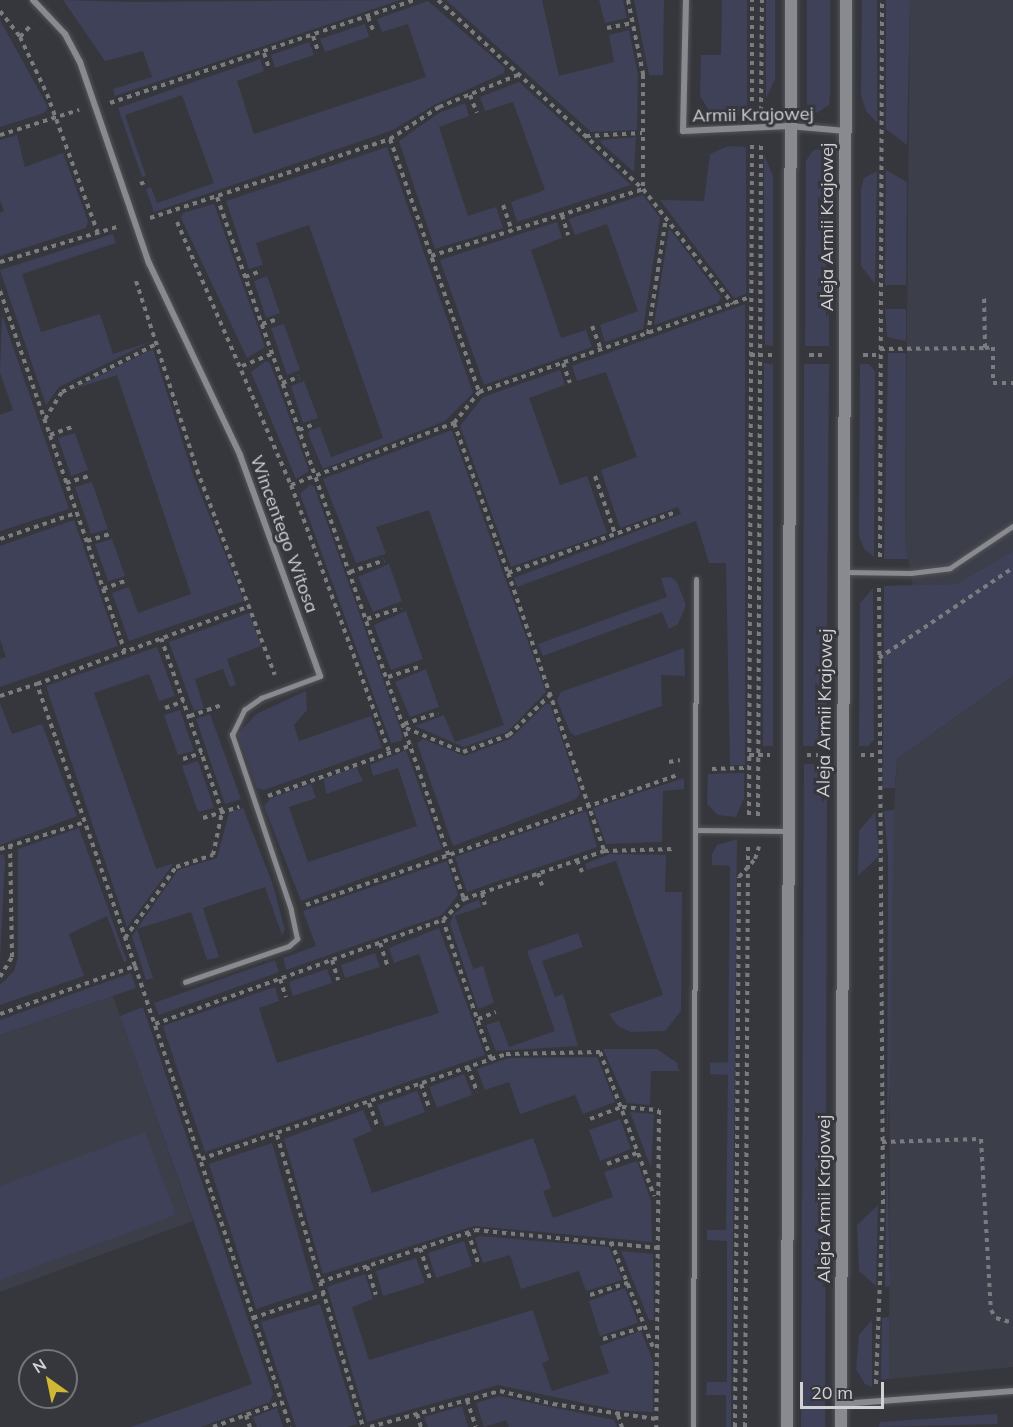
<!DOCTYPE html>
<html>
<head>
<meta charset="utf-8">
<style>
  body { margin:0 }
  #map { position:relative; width:1013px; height:1427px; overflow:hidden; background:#36373c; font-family:Mulish,sans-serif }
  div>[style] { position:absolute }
  .built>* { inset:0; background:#3c3e49 }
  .green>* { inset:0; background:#3e4158 }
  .path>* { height:4px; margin-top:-2px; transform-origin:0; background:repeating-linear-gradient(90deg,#7b7c80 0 4.5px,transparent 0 9px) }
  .roads { filter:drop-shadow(0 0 2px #535458) drop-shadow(0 0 2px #535458) }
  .lane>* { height:4.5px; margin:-2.25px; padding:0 2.25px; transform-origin:2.25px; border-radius:2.25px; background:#898a90 }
  .street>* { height:6px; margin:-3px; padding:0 3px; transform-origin:3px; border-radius:3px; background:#898a90 }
  .secondary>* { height:12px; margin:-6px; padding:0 6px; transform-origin:6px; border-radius:6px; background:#898a90 }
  span { translate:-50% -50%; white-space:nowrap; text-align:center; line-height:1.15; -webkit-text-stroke:6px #36373c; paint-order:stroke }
  .street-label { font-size:18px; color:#d1d1d5 }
  .north { position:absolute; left:18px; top:1349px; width:60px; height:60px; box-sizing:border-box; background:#36373c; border:2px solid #747579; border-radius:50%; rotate:327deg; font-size:16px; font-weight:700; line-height:24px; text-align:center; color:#d1d1d5 }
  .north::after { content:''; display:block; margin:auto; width:21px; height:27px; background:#d0b837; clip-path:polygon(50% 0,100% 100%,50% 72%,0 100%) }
  .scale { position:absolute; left:800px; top:1382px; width:84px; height:27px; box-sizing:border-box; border:3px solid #d1d1d5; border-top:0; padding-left:8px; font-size:18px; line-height:21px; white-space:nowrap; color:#d1d1d5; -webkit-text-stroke:4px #36373c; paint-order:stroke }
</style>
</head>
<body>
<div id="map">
  <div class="built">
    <div style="clip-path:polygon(910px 0,1013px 0,1013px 551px,956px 584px,913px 586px,905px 542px)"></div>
    <div style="clip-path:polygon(1013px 676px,1013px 1367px,889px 1379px,890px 886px,897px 759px)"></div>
    <div style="clip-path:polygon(113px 996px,193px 1221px,0 1292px,0 1035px)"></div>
  </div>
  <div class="green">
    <div style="clip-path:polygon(63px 0,130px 2px,400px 0,115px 96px,113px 89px,152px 77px,143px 51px,105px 61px)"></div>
    <div style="clip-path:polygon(446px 0,542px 0,559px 76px,614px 62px,609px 35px,629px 30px,638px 75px,637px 130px,591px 132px)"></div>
    <div style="clip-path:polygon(599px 0,623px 0,627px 18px,605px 23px)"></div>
    <div style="clip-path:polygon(634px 0,664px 0,663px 75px,649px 75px)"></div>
    <div style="clip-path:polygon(722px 0,747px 0,747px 112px,737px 116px,717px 114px,708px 109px,700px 96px,701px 55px,721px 55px)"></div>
    <div style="clip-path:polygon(766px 0,775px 0,775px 79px,766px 99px)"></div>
    <div style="clip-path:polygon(807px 0,830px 0,830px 96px,829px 105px,817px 113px,809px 110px,807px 103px)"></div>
    <div style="clip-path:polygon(862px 0,877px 0,877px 123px,866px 111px,861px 95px)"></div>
    <div style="clip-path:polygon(886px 0,910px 0,907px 145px,886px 129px)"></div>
    <div style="clip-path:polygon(428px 1px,505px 68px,504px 73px,434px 105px,393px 130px,154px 212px,146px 189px,151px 187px,157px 203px,214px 183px,182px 95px,125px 115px,146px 176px,142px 177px,118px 108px,260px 59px,264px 71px,237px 81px,254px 134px,426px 77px,408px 24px,382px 32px,377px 19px)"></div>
    <div style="clip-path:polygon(0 20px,48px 107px,44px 113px,0 127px)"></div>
    <div style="clip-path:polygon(365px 24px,369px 37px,325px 52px,320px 39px)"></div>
    <div style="clip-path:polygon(309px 42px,314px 55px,275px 68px,271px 55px)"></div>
    <div style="clip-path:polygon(519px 82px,563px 122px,631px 185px,517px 222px,511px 202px,545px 190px,513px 102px,485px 111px,480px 97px)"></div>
    <div style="clip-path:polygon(465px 103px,469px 116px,439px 127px,468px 216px,496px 207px,503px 228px,435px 249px,399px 141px,439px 113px)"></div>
    <div style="clip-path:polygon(17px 135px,25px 167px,63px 153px,88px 221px,86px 228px,0 256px,0 213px,4px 211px,0 200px,0 140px)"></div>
    <div style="clip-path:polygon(636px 137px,634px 172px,601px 143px,601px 140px)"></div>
    <div style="clip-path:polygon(728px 146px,746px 147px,746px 294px,734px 298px,660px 200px,704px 201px,710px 154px)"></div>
    <div style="clip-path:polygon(387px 147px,473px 393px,445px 421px,323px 469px,308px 434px,310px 430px,320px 427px,331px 457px,383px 438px,309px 225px,256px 243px,263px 265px,249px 269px,226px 201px)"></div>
    <div style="clip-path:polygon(818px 149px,828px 155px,829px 162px,829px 346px,805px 346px,806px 161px,813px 150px)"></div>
    <div style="clip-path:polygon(764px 155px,773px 176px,773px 346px,765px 345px)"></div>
    <div style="clip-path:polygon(886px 170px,907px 182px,906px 285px,885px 285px)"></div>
    <div style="clip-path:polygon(877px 171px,875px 284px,861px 266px,861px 189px,864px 178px)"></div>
    <div style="clip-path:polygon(643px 195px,660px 218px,643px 329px,605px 342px,600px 325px,638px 311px,607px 224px,575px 235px,569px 219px)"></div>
    <div style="clip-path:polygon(214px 204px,265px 347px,247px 358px,181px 218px,183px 213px)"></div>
    <div style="clip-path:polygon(557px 222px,562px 238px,531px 250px,561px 338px,586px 330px,592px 347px,484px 385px,440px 260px)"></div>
    <div style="clip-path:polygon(669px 228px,721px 297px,718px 303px,654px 325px)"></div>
    <div style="clip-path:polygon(113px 234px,116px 243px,22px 274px,41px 332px,100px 314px,113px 354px,150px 342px,59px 387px,46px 405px,0 270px)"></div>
    <div style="clip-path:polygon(267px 276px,280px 313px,266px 318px,254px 281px)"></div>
    <div style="clip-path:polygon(745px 304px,745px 765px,730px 765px,726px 563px,709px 563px,696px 521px,517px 587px,514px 578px,681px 514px,678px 507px,620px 528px,601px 470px,637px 457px,606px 372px,577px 381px,572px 366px)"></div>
    <div style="clip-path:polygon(885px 309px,906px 309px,906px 341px,887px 337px)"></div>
    <div style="clip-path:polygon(2px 315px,69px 509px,0 531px,0 415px,13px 410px,0 372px)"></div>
    <div style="clip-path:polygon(284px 324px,300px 370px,287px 375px,271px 328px)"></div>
    <div style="clip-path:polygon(153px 349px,193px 475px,244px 601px,129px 641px,112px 593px,129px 587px,138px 613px,191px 594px,117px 375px,71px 390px)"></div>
    <div style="clip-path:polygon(888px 353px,906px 353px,905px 542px,908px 559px,884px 559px)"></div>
    <div style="clip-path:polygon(266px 361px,270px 363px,309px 471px,296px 479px,251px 372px)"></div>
    <div style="clip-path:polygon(764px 363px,773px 364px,773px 746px,763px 746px)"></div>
    <div style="clip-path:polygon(804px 364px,829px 364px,826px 746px,803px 746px)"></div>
    <div style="clip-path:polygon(860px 364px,869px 364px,875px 371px,874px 557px,864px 549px,859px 536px)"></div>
    <div style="clip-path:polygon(560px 370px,565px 385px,529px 398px,560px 485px,587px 476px,607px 533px,511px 567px,460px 426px,483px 397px)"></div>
    <div style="clip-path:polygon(304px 381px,318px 418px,303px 423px,291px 386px)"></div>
    <div style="clip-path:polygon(449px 431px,452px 431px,546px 692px,507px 732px,464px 747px,415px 726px,444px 715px,455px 742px,504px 725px,429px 510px,376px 527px,386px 554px,356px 563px,323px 479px)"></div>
    <div style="clip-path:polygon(75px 433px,88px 470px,71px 476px,58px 438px)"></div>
    <div style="clip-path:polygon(92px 482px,108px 529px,91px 534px,75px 487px)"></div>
    <div style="clip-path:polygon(310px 485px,314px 486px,403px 736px,401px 741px,391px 743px,300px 494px)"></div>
    <div style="clip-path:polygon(74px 520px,118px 646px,0 687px,0 659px,6px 657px,0 639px,0 546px)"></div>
    <div style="clip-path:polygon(112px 539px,125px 576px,108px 581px,95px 544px)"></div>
    <div style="clip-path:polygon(1013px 551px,1013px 676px,897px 759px,895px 788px,883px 788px,884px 586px,956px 584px)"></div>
    <div style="clip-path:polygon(389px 564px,402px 601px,373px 612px,358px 577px)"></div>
    <div style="clip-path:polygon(671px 577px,677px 582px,686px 605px,678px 624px,669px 629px,662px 612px,543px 656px,538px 644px,667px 597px,661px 578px)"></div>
    <div style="clip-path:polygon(873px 588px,874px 740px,868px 746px,859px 746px,860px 603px)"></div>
    <div style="clip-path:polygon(406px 611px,423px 659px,391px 670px,374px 625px)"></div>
    <div style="clip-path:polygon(249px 613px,261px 646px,227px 659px,236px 685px,230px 687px,223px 669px,195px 679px,204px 708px,194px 711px,169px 642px)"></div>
    <div style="clip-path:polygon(157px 647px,175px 696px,159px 701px,149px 674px,94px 693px,156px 869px,174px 863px,127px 927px,46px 686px)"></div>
    <div style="clip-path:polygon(684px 648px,685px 676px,661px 675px,662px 706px,575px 736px,570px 732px,557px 700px,561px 692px)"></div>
    <div style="clip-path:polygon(426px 669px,439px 707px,410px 717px,395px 682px)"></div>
    <div style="clip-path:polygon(306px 691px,307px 710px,294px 725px,299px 741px,371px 716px,382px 748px,264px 790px,257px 788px,238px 734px,256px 714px)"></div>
    <div style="clip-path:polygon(0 703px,12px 734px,42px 724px,77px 816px,0 845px)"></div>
    <div style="clip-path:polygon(546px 704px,550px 704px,580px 793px,576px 799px,453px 846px,417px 743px,423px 739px,464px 756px,510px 739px)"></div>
    <div style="clip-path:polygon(180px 710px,194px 751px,178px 755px,164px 715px)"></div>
    <div style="clip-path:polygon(210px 714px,241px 799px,225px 804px,196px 719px)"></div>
    <div style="clip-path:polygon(406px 750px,442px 849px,301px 901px,264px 806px,271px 798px,311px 784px,316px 798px,289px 807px,308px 862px,417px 826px,398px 768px,373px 776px,370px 765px)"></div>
    <div style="clip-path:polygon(198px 761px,214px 808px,198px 812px,182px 766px)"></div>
    <div style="clip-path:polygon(804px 764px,827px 764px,825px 1427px,801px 1427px)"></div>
    <div style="clip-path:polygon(356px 767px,363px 781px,326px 794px,324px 779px)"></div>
    <div style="clip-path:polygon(744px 773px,744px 798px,736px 817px,718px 815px,707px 804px,708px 774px)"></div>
    <div style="clip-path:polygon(684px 778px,684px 789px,663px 791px,662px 842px,606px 844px,593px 808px)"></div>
    <div style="clip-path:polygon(243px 808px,272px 882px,285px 930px,282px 935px,265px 887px,203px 908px,219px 957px,207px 960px,191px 912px,137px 929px,153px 978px,146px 980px,132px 936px,178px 870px,217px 858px,229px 813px)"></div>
    <div style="clip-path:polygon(894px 810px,890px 1083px,887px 1139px,888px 857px,884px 811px)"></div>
    <div style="clip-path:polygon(586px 811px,597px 847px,467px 892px,455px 857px)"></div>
    <div style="clip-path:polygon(875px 812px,879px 856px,858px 876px,859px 831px)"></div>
    <div style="clip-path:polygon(79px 828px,127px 961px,124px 962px,107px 916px,69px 934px,84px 976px,0 1005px,0 985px,14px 971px,18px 957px,18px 849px)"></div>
    <div style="clip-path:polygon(737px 839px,731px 1427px,726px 1427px,726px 1395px,706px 1395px,707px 1382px,727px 1382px,727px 1241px,707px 1240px,707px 1230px,726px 1230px,728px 1075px,710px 1074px,710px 1063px,728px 1062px,730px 866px,712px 865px,712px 854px,717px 845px)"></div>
    <div style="clip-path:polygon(3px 854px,5px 860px,0 962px,0 855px)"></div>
    <div style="clip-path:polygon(610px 854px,666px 855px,665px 892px,682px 892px,681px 1011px,665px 1031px,631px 1032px,618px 1026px,609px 1014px,663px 995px,616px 861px,587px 870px,585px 864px)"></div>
    <div style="clip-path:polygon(447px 861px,458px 895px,442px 915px,286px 970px,283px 958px,316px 946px,303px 911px)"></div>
    <div style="clip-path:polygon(479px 900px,481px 907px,455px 916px,473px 969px,483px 966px,494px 1003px,478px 1009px,450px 924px,453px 915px,465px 905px)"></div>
    <div style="clip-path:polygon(439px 928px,485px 1055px,205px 1152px,163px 1026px,275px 987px,279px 1001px,259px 1008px,277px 1063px,439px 1013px,419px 954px,394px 963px,389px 948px)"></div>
    <div style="clip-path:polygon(578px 933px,583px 947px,542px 961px,555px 997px,563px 994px,578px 1046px,496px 1051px,486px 1025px,499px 1021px,509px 1047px,555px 1031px,527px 951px)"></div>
    <div style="clip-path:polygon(375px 953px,380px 967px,345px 978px,341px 965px)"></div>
    <div style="clip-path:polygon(275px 960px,279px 972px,159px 1015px,154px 1003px)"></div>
    <div style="clip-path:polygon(327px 969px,332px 983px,293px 996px,289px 982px)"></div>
    <div style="clip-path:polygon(131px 973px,136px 988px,0 1035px,0 1020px)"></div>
    <div style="clip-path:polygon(143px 1007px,273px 1394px,270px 1402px,201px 1427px,131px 1427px,252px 1384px,120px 1016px)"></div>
    <div style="clip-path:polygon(603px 1049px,657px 1049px,677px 1063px,679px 1071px,651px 1071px,650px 1105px,627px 1103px)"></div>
    <div style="clip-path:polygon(597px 1057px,615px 1102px,583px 1114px,575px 1095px,520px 1114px,509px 1082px,485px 1090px,477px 1069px,509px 1058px)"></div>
    <div style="clip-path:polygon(464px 1074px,472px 1095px,437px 1108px,429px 1087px)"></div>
    <div style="clip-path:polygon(417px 1091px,425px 1112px,385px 1127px,377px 1105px)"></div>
    <div style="clip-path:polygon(363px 1110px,372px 1131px,353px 1139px,372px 1193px,533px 1138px,551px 1188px,543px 1191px,553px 1218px,613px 1197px,604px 1172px,637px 1161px,651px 1201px,652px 1242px,474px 1226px,323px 1274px,284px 1139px)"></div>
    <div style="clip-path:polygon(630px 1112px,654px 1114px,651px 1168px)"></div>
    <div style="clip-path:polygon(620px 1119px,631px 1149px,600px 1161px,589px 1130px)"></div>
    <div style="clip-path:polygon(145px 1132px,176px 1215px,0 1280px,0 1186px)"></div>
    <div style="clip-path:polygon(272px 1143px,314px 1290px,256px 1309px,209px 1164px)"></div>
    <div style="clip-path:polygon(887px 1144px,890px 1286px,885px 1287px,886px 1201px)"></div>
    <div style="clip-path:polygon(878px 1205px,876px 1286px,859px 1271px,857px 1225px)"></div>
    <div style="clip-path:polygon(480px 1236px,609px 1247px,622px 1280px,586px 1291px,579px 1271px,521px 1289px,510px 1255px,483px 1263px,475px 1238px)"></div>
    <div style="clip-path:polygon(464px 1241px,472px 1266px,436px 1278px,428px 1253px)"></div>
    <div style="clip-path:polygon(621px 1251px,653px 1254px,654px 1320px,649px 1320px)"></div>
    <div style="clip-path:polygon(416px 1258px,425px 1283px,383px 1296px,376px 1271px)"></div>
    <div style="clip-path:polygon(365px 1274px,373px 1299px,352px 1307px,369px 1360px,533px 1310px,549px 1360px,542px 1363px,552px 1391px,609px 1373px,600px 1346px,641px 1331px,653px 1361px,653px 1412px,616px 1410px,498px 1385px,367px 1422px,327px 1287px)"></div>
    <div style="clip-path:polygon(625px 1288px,638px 1323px,600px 1336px,589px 1301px)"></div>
    <div style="clip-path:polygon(320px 1304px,357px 1424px,348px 1427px,296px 1427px,261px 1322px)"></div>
    <div style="clip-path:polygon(889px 1317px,889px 1379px,881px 1380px,882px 1318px)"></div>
    <div style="clip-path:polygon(872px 1320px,872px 1387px,865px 1384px,856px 1369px,859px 1335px)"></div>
    <div style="clip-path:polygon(499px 1396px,614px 1420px,617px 1427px,509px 1427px,506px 1420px,484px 1427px,476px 1403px)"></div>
    <div style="clip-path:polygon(462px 1406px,468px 1427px,428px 1427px,424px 1417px)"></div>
    <div style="clip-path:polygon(277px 1408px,283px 1427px,257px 1427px,253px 1417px)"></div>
    <div style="clip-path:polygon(997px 1414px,998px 1424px,879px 1427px,880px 1422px)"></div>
  </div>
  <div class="path">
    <div style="left:438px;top:0;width:279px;rotate:42.7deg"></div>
    <div style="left:643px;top:189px;width:146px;rotate:52deg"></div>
    <div style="left:628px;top:0;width:76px;rotate:78.5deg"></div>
    <div style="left:643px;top:74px;width:114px;rotate:90deg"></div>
    <div style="left:0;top:11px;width:33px;rotate:52deg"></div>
    <div style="left:20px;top:37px;width:63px;rotate:64.7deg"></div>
    <div style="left:47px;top:94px;width:148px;rotate:69.9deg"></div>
    <div style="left:368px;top:17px;width:17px;rotate:69deg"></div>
    <div style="left:607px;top:28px;width:26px;rotate:-11deg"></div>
    <div style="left:313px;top:36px;width:16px;rotate:72deg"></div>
    <div style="left:20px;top:37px;width:18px;rotate:-47deg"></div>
    <div style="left:264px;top:53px;width:16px;rotate:72deg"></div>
    <div style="left:470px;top:95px;width:19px;rotate:69deg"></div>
    <div style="left:110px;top:103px;width:322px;rotate:-18.7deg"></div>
    <div style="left:752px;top:110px;width:110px;rotate:-90deg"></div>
    <div style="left:761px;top:111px;width:111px;rotate:-89.5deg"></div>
    <div style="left:0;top:135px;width:83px;rotate:-17.6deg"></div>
    <div style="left:586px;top:136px;width:56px;rotate:-3.1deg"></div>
    <div style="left:390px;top:139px;width:268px;rotate:70.6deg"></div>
    <div style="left:140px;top:184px;width:9px;rotate:-21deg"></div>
    <div style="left:217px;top:197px;width:744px;rotate:70.62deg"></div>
    <div style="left:503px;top:205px;width:28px;rotate:71deg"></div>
    <div style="left:562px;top:215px;width:21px;rotate:73deg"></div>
    <div style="left:150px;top:218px;width:253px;rotate:-18.2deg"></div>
    <div style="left:390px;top:139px;width:59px;rotate:-33.1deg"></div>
    <div style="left:439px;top:107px;width:85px;rotate:-22.1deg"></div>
    <div style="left:177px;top:222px;width:287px;rotate:66.6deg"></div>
    <div style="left:291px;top:485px;width:283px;rotate:69.8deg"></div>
    <div style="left:431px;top:256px;width:222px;rotate:-17.5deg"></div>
    <div style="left:0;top:262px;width:125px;rotate:-16.7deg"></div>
    <div style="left:245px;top:277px;width:17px;rotate:-21deg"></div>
    <div style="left:136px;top:281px;width:199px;rotate:72.1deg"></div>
    <div style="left:197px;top:470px;width:219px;rotate:69.2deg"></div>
    <div style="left:0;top:291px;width:381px;rotate:70.9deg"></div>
    <div style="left:262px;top:324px;width:17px;rotate:-17deg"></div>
    <div style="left:592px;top:326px;width:26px;rotate:69deg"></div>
    <div style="left:648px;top:334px;width:117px;rotate:-81.2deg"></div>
    <div style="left:985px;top:348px;width:8px;rotate:-7deg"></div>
    <div style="left:993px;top:347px;width:36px;rotate:90deg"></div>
    <div style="left:993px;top:383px;width:20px"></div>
    <div style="left:880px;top:349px;width:105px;rotate:-0.5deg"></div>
    <div style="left:985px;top:348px;width:54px;rotate:-91.1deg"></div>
    <div style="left:750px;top:355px;width:22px"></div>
    <div style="left:809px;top:355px;width:17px"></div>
    <div style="left:863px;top:355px;width:17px"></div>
    <div style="left:563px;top:363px;width:21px;rotate:71deg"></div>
    <div style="left:242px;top:366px;width:32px;rotate:-22deg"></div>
    <div style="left:282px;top:383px;width:18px;rotate:-19deg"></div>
    <div style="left:45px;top:419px;width:32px;rotate:-58deg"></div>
    <div style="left:62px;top:392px;width:108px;rotate:-27deg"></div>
    <div style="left:454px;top:423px;width:159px;rotate:70.2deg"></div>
    <div style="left:508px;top:573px;width:179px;rotate:-20deg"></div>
    <div style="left:299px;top:430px;width:17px;rotate:-21deg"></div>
    <div style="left:50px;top:435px;width:23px;rotate:-20deg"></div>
    <div style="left:595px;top:476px;width:61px;rotate:71deg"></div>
    <div style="left:66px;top:483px;width:24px;rotate:-17deg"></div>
    <div style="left:291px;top:485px;width:174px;rotate:-20.8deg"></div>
    <div style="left:454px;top:423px;width:40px;rotate:-51deg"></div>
    <div style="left:479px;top:392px;width:287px;rotate:-19.3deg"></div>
    <div style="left:0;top:539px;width:80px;rotate:-18.9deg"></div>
    <div style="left:87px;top:541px;width:24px;rotate:-17deg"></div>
    <div style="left:880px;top:557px;width:557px;rotate:-89.79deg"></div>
    <div style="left:350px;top:572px;width:36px;rotate:-19deg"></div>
    <div style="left:508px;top:573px;width:294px;rotate:70.9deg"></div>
    <div style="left:604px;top:851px;width:70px;rotate:-1.6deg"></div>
    <div style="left:103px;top:589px;width:23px;rotate:-20deg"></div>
    <div style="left:367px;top:619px;width:36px;rotate:-18deg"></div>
    <div style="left:879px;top:658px;width:161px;rotate:-33.9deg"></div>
    <div style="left:388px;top:677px;width:35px;rotate:-18deg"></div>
    <div style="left:0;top:696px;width:39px;rotate:-18deg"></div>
    <div style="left:165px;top:708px;width:20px;rotate:-20deg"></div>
    <div style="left:190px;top:716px;width:34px;rotate:-19deg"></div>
    <div style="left:404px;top:724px;width:36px;rotate:-18deg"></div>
    <div style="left:406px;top:728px;width:62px;rotate:22.8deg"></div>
    <div style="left:463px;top:752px;width:49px;rotate:-20.3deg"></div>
    <div style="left:509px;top:735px;width:59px;rotate:-44.3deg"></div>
    <div style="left:749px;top:755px;width:21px"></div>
    <div style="left:807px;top:755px;width:17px"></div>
    <div style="left:861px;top:755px;width:18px"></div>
    <div style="left:183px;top:759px;width:20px;rotate:-18deg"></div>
    <div style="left:669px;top:762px;width:11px;rotate:-10deg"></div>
    <div style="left:712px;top:769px;width:37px;rotate:-2deg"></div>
    <div style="left:268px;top:796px;width:153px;rotate:-19.5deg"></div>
    <div style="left:749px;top:815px;width:670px;rotate:-89.74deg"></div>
    <div style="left:758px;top:816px;width:674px;rotate:-89.74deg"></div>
    <div style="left:203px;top:818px;width:38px;rotate:-17deg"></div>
    <div style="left:0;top:849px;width:89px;rotate:-17.6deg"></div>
    <div style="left:577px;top:860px;width:13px;rotate:67deg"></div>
    <div style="left:538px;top:873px;width:13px;rotate:72deg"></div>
    <div style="left:482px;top:893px;width:12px;rotate:76deg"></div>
    <div style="left:306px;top:905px;width:394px;rotate:-19.3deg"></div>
    <div style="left:125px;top:938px;width:87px;rotate:-54.3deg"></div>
    <div style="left:176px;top:867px;width:39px;rotate:-18deg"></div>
    <div style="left:213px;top:855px;width:44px;rotate:-78.2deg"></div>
    <div style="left:222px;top:812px;width:184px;rotate:-109.3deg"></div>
    <div style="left:380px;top:943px;width:23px;rotate:72deg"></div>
    <div style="left:332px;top:960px;width:21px;rotate:73deg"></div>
    <div style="left:135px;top:966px;width:299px;rotate:-109.2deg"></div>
    <div style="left:37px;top:684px;width:227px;rotate:-20.1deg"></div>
    <div style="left:0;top:977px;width:23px;rotate:-59deg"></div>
    <div style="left:12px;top:957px;width:111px;rotate:-91deg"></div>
    <div style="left:280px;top:979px;width:19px;rotate:72deg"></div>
    <div style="left:0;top:1014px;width:143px;rotate:-19.6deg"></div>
    <div style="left:135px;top:966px;width:486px;rotate:71.4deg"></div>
    <div style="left:478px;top:1019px;width:19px;rotate:-21deg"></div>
    <div style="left:155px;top:1024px;width:306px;rotate:-19.9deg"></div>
    <div style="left:443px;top:920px;width:30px;rotate:-45deg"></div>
    <div style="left:464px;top:899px;width:148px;rotate:-18.9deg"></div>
    <div style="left:491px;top:1059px;width:16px;rotate:-18deg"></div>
    <div style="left:506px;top:1054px;width:94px;rotate:-1.2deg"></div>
    <div style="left:600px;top:1052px;width:154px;rotate:69.4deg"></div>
    <div style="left:468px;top:1067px;width:27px;rotate:70deg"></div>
    <div style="left:421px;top:1084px;width:24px;rotate:71deg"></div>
    <div style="left:369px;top:1103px;width:23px;rotate:70deg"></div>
    <div style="left:590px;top:1119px;width:34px;rotate:-21deg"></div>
    <div style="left:622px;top:1107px;width:37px;rotate:5deg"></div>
    <div style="left:659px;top:1110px;width:317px;rotate:90.5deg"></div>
    <div style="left:277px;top:1135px;width:304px;rotate:73.6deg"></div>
    <div style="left:882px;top:1142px;width:99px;rotate:-1.7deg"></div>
    <div style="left:981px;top:1139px;width:171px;rotate:86.7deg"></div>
    <div style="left:991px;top:1310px;width:9px;rotate:58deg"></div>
    <div style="left:996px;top:1318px;width:18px;rotate:16deg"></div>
    <div style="left:201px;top:1159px;width:307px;rotate:-19deg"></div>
    <div style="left:491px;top:1059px;width:147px;rotate:-109.1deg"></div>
    <div style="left:607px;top:1164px;width:33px;rotate:-20deg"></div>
    <div style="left:468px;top:1232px;width:33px;rotate:72deg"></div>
    <div style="left:611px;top:1242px;width:116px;rotate:68.3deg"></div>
    <div style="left:420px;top:1248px;width:32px;rotate:72deg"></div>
    <div style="left:367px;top:1266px;width:30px;rotate:73deg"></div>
    <div style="left:320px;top:1282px;width:163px;rotate:-18.5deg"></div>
    <div style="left:475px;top:1230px;width:184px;rotate:5.6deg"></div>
    <div style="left:590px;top:1295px;width:40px;rotate:-18deg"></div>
    <div style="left:253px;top:1318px;width:75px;rotate:-18.7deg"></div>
    <div style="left:603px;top:1339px;width:44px;rotate:-15.9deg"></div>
    <div style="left:876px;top:1384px;width:180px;rotate:-87.8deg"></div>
    <div style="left:883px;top:1204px;width:616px;rotate:-90.37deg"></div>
    <div style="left:467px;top:1400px;width:28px;rotate:72deg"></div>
    <div style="left:417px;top:1414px;width:14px;rotate:73deg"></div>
    <div style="left:246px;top:1415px;width:13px;rotate:72deg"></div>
    <div style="left:618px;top:1415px;width:13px;rotate:72deg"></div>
    <div style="left:213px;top:1427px;width:73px;rotate:-19.9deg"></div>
    <div style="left:370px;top:1427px;width:135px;rotate:-15.5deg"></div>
    <div style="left:500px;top:1391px;width:55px;rotate:13.8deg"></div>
    <div style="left:553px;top:1404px;width:104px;rotate:8.3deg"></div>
    <div style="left:735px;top:1427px;width:550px;rotate:-89.58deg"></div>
    <div style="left:739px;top:877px;width:24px;rotate:-48deg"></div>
    <div style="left:755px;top:859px;width:13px;rotate:-72deg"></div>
    <div style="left:745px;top:1427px;width:580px;rotate:-89.7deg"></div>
  </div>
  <div class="roads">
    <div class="lane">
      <div style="left:845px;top:572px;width:66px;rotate:0.9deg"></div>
      <div style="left:911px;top:573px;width:39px;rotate:-7deg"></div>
      <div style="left:950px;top:568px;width:76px;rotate:-33.7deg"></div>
      <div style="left:697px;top:830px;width:91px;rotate:0.6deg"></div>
      <div style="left:185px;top:982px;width:110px;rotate:-19.1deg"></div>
      <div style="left:289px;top:946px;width:11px;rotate:-41deg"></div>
      <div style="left:297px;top:939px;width:30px;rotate:-102deg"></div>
      <div style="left:291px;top:910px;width:185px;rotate:-108.6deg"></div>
      <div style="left:232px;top:735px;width:28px;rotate:-64deg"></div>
      <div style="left:244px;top:710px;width:21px;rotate:-35deg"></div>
      <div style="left:261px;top:698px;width:63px;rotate:-20.4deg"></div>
      <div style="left:693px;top:1427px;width:847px;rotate:-89.8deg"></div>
    </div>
    <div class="street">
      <div style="left:33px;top:0;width:47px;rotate:46.7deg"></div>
      <div style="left:65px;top:34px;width:32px;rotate:62deg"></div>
      <div style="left:80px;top:62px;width:213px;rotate:71.1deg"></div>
      <div style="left:149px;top:263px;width:212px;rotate:64.6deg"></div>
      <div style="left:240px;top:455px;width:235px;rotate:70.1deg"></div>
      <div style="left:686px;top:0;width:131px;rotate:91.3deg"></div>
      <div style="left:683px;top:131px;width:106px;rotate:-2.7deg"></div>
      <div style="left:789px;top:126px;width:57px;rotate:5deg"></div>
      <div style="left:841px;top:1404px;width:172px;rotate:-4.3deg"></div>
    </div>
    <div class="secondary">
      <div style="left:787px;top:1427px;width:1427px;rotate:-89.84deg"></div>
      <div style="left:841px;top:1427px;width:1427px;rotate:-89.8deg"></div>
    </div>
  </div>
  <div class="street-label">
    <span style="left:753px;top:115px;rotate:-1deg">Armii Krajowej</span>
    <span style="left:827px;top:227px;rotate:-90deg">Aleja Armii Krajowej</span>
    <span style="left:284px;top:534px;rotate:70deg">Wincentego Witosa</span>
    <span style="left:825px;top:713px;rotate:-89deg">Aleja Armii Krajowej</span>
    <span style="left:824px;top:1199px;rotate:-90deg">Aleja Armii Krajowej</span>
  </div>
  <div class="north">N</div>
  <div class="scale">20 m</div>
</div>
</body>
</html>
